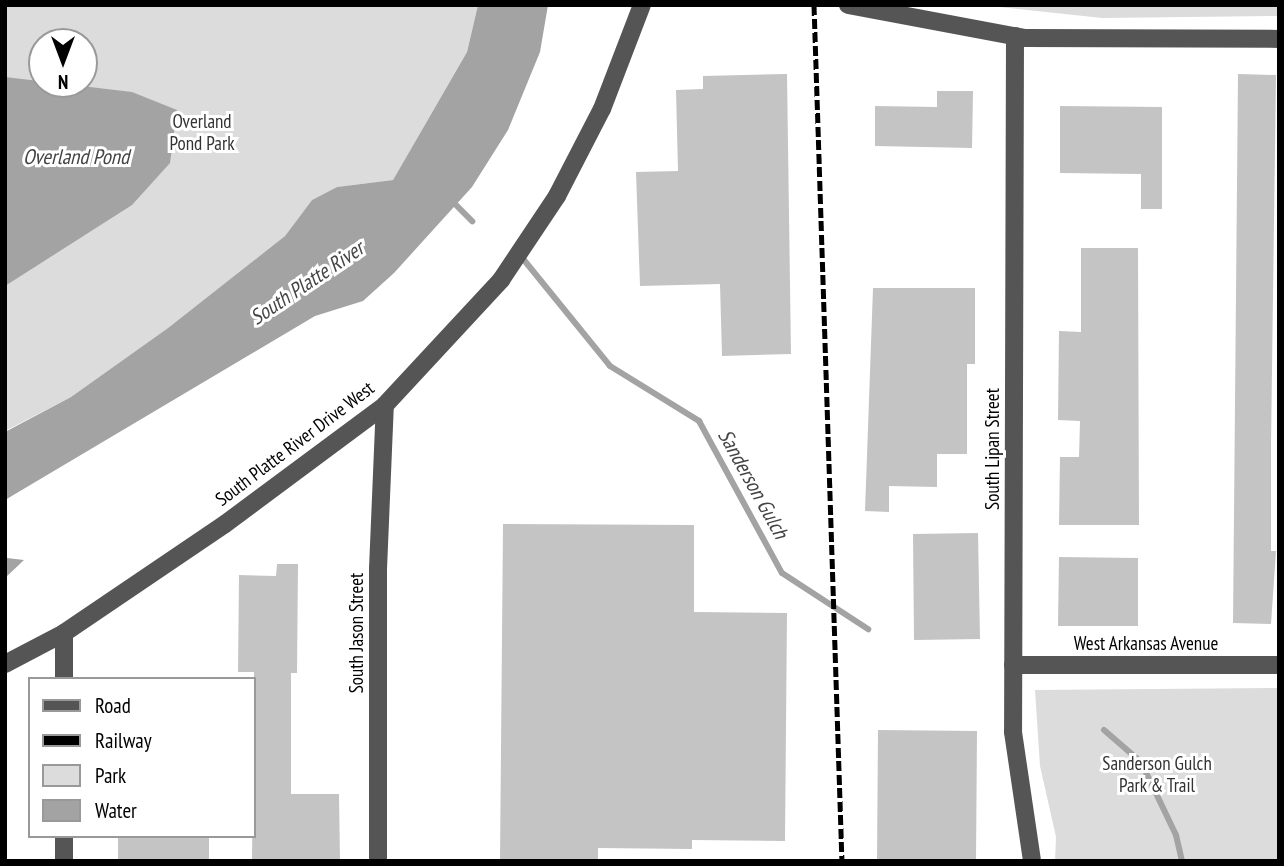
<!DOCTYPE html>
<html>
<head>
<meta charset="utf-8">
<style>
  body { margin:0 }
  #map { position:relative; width:1284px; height:866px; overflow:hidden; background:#fff; font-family:"PT Sans Narrow",sans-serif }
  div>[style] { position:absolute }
  .green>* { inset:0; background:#dcdcdc }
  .water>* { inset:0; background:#a3a3a3 }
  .stream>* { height:6px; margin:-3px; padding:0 3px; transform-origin:3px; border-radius:3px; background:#a3a3a3 }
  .building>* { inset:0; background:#c4c4c4 }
  .minor>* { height:18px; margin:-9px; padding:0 9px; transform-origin:9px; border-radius:9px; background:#555 }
  .rail>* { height:5px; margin-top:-2.5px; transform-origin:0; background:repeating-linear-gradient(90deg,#000 0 10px,transparent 0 13.5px) }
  span { translate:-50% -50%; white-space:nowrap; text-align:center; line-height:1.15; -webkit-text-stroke:6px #fff; paint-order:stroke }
  .park-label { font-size:19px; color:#333 }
  .street-label { font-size:19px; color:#000 }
  .water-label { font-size:21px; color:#444; font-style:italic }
  .frame { position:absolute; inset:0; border:7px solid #000; pointer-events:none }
  .legend { position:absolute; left:28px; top:677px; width:228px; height:161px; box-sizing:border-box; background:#fff; border:2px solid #999; margin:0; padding:9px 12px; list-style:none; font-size:21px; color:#000 }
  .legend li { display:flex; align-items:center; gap:14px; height:35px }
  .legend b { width:35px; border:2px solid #999 }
  .north { position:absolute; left:28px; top:28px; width:70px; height:70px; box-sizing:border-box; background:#fff; border:2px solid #999; border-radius:50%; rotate:180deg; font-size:19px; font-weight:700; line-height:28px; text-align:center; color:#000 }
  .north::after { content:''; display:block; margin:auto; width:24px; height:32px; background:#000; clip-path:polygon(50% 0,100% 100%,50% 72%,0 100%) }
</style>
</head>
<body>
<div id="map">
  <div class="green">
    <div style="clip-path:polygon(evenodd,5px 5px,478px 5px,467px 52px,393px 180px,337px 187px,312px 200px,285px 236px,168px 328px,71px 397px,5px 431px,5px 5px,42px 42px,84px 42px,84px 84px,42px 84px,42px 42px)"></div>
    <div style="clip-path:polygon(982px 5px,1279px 5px,1279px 16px,1102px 18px)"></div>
    <div style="clip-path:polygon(1279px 688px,1279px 861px,1055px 861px,1056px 837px,1040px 766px,1035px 690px)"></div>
  </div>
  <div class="water">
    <div style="clip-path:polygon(478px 5px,548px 5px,540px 52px,508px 130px,472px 187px,394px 273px,363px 301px,315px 316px,5px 500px,5px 432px,71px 397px,168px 328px,285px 236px,312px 200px,337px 187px,393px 180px,467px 52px)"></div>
    <div style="clip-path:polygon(5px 77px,132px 92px,177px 110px,170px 163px,132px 205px,5px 286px)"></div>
    <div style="clip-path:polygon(5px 559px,7px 558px,24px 560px,5px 578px)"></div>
  </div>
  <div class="stream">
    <div style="left:449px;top:198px;width:33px;rotate:45deg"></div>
    <div style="left:524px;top:260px;width:136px;rotate:50.9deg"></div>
    <div style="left:610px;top:366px;width:105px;rotate:31.7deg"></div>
    <div style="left:699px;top:421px;width:173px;rotate:61.4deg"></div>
    <div style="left:782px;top:573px;width:103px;rotate:33.1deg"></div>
    <div style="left:1104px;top:730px;width:49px;rotate:40.9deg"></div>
    <div style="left:1141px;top:762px;width:81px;rotate:64.4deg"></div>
    <div style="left:1176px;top:835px;width:27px;rotate:77deg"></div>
  </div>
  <div class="building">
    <div style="clip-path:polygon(787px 74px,791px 354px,722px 356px,720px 284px,640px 286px,636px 172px,678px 171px,676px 90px,703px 89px,703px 76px)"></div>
    <div style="clip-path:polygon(1238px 74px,1276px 75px,1271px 444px,1271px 551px,1276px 551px,1271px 624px,1233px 623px)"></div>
    <div style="clip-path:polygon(937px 91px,973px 91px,972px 148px,875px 146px,875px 106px,937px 107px)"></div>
    <div style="clip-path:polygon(1060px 106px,1162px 107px,1162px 209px,1141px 209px,1141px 174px,1060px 173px)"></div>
    <div style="clip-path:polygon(1081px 248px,1138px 248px,1139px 525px,1059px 525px,1060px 457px,1079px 457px,1080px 421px,1058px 420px,1059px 331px,1081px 332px)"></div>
    <div style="clip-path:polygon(873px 288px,975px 288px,975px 364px,967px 364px,967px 454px,937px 454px,937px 487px,889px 486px,889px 512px,865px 511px)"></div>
    <div style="clip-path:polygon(503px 524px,694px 525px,694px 612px,787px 613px,785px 841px,692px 840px,692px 849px,598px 848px,598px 861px,500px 861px)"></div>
    <div style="clip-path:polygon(978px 533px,980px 639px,914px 640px,913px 534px)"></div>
    <div style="clip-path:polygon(1059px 557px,1138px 558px,1138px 626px,1058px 626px)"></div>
    <div style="clip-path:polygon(277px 564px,298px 564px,297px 673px,291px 673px,291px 794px,339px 794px,340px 861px,252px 859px,254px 672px,238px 672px,239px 575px,276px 576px)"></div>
    <div style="clip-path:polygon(878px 730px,977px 731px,976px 861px,877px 861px)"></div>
    <div style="clip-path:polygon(118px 836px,209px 836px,209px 861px,118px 861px)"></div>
  </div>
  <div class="minor">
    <div style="left:848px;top:5px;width:179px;rotate:10.6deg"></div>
    <div style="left:1024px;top:38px;width:255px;rotate:0.2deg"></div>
    <div style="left:1015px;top:36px;width:696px;rotate:90.16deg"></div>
    <div style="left:1013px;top:732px;width:130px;rotate:81.6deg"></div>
    <div style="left:64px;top:633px;width:46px;rotate:90deg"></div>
    <div style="left:5px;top:664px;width:67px;rotate:-27.7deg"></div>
    <div style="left:64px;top:633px;width:194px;rotate:-34.1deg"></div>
    <div style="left:225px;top:524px;width:199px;rotate:-36.6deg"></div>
    <div style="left:385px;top:405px;width:171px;rotate:-47.1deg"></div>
    <div style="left:501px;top:280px;width:101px;rotate:-56.3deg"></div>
    <div style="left:557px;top:196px;width:98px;rotate:-62.7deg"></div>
    <div style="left:602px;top:109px;width:111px;rotate:-69deg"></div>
    <div style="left:1013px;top:665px;width:266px"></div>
    <div style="left:64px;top:836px;width:25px;rotate:90deg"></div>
    <div style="left:378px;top:861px;width:292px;rotate:-90deg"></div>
    <div style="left:378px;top:569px;width:164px;rotate:-87.6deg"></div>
  </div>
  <div class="rail">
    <div style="left:814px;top:5px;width:856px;rotate:88.13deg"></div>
  </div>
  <div class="park-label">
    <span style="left:202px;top:133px">Overland<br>Pond Park</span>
    <span style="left:1157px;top:775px">Sanderson Gulch<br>Park &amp; Trail</span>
  </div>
  <div class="street-label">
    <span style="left:295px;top:444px;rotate:-37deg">South Platte River Drive West</span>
    <span style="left:993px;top:449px;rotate:-90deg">South Lipan Street</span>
    <span style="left:357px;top:633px;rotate:-90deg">South Jason Street</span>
    <span style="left:1146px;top:644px">West Arkansas Avenue</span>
  </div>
  <div class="water-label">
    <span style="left:76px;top:157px">Overland Pond</span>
    <span style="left:307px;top:283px;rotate:-34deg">South Platte River</span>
    <span style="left:753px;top:484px;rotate:61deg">Sanderson Gulch</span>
  </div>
  <div class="frame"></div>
  <ul class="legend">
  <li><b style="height:9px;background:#555"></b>Road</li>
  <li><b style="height:9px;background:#000"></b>Railway</li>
  <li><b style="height:19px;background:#dcdcdc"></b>Park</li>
  <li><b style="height:19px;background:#a3a3a3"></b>Water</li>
  </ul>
  <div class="north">N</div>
</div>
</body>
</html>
